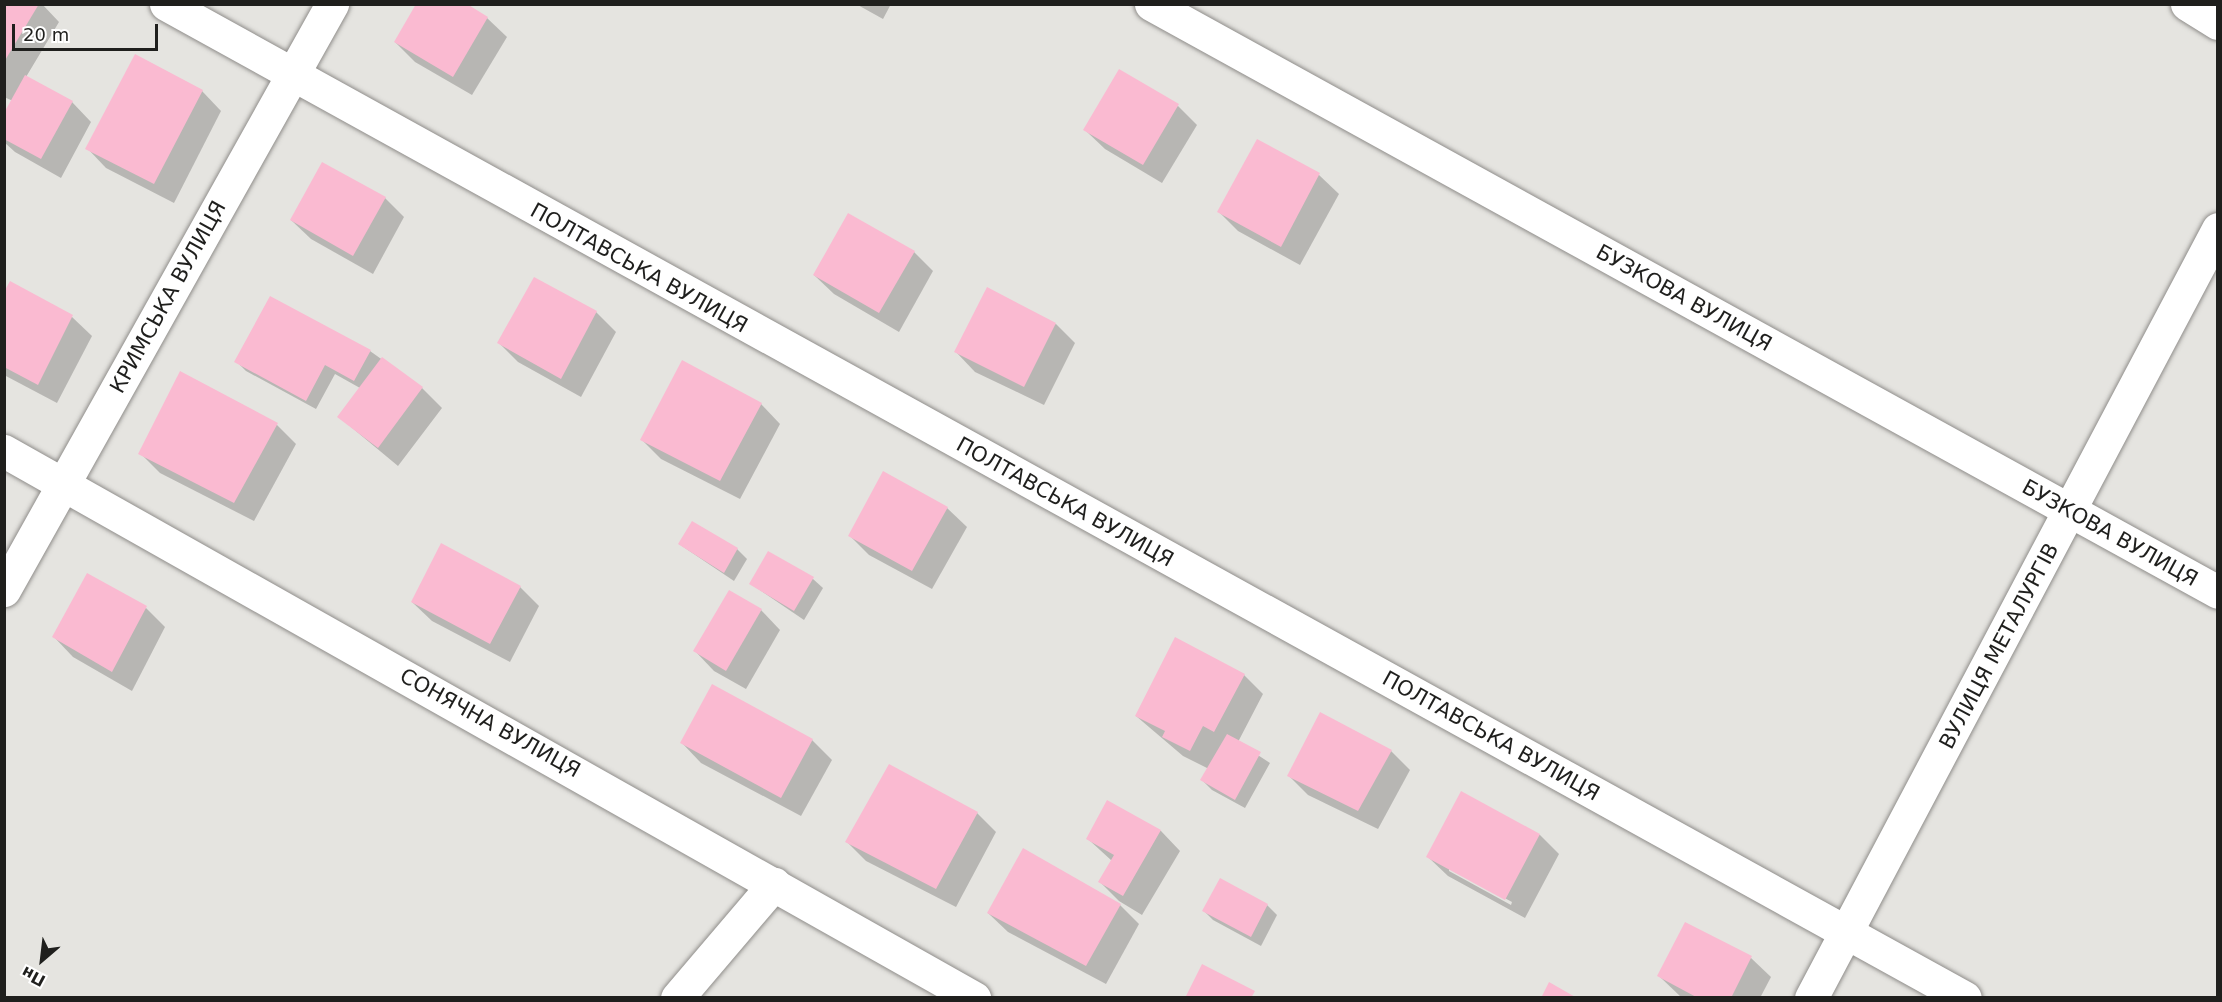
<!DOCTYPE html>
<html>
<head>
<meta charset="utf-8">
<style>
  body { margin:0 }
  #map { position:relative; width:2222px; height:1002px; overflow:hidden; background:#e5e4e0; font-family:"DejaVu Sans",sans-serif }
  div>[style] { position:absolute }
  .shadow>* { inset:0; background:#0003 }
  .building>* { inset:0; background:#fabad1 }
  .roads { filter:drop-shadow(0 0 2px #8f8d8a) drop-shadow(0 0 2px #8f8d8a) }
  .minor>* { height:33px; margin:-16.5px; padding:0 16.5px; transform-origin:16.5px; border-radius:16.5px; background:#fff }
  span { translate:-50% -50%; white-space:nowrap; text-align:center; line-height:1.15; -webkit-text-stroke:4.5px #fff; paint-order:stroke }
  .street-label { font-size:21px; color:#1f1f1d }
  .frame { position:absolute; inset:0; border:6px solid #1f1f1d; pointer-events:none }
  .north { position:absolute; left:12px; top:930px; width:60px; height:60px; -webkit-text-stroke:4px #fff; paint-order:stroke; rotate:208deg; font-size:16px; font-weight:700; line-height:24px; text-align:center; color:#1f1f1d }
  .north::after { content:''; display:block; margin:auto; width:21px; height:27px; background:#1f1f1d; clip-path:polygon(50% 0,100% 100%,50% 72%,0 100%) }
  .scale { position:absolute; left:12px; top:24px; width:146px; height:27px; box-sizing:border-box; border:3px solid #1f1f1d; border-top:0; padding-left:8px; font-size:18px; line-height:21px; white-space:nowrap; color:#1f1f1d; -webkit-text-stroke:4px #fff; paint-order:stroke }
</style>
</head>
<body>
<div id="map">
  <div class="shadow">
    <div style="clip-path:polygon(4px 4px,42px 4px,59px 22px,26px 77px,72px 102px,91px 122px,61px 178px,15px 152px,4px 142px,4px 116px,13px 101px,4px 97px)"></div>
    <div style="clip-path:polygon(856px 4px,891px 4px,883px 19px)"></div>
    <div style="clip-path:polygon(487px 18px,507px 37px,472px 95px,415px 62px,395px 42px)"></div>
    <div style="clip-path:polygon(202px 91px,221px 111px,174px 203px,106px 168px,87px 148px)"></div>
    <div style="clip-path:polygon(1178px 106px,1197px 125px,1162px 183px,1105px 149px,1085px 130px)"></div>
    <div style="clip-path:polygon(1257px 141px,1319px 175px,1339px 194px,1300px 265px,1238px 231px,1219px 212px)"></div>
    <div style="clip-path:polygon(385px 198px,404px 217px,373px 274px,311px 239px,291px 220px)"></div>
    <div style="clip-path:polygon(914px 252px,933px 271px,899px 332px,834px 294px,814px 275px)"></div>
    <div style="clip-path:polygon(11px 283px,72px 317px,92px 336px,57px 403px,4px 375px,4px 295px)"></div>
    <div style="clip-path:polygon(596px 312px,616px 332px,581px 397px,518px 362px,499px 343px)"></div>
    <div style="clip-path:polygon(1056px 324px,1075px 343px,1044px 405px,975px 372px,956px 352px)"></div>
    <div style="clip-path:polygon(370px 351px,422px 388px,442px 408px,398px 466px,339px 417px,360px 388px,335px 374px,316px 409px,246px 371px,236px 361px)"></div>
    <div style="clip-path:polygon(181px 373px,277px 425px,296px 444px,254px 521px,160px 473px,140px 453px)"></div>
    <div style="clip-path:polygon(761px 404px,780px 424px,740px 499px,661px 459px,642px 440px)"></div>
    <div style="clip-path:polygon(947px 508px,967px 527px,932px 589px,869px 555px,849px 535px)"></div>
    <div style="clip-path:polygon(679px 544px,737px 549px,747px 559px,734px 581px)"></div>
    <div style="clip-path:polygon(813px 579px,823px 588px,804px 620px,751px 584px)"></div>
    <div style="clip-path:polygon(520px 587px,539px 606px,510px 662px,432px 621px,412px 602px)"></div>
    <div style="clip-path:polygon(146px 608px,165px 627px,132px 691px,73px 657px,54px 637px)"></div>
    <div style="clip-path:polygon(761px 610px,780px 630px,746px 689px,714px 671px,695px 651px)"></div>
    <div style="clip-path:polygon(1244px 675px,1263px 694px,1238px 742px,1270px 763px,1245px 808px,1212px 790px,1202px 780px,1209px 769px,1183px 756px,1136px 716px)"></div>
    <div style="clip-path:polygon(812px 740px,832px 760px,801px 816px,701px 763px,682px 743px)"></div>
    <div style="clip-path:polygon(1391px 751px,1410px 770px,1378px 829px,1308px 795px,1288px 775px)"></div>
    <div style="clip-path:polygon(evenodd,1461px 793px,1540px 835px,1559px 854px,1525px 918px,1448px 876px,1428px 857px,1461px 793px,1449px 868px,1512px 902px,1511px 905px,1449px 871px,1449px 868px)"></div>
    <div style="clip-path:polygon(1107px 802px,1161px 831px,1180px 851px,1142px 915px,1119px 901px,1100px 882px,1112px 861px,1088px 839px)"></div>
    <div style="clip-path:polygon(977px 813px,996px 832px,956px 907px,866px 861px,847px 842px)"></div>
    <div style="clip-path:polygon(1120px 905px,1139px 924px,1106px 984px,1008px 932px,988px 913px)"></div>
    <div style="clip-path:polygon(1267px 905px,1277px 915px,1261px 946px,1213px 920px,1204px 911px)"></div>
    <div style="clip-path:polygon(1751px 958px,1771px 977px,1760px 998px,1682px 998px,1659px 976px)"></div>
  </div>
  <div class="building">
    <div style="clip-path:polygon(4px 4px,39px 4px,4px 62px)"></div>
    <div style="clip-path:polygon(416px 4px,467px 4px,488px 17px,453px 77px,394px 42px)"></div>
    <div style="clip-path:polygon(135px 54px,203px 90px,154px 184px,85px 149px)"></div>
    <div style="clip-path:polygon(1119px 69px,1179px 104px,1143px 165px,1083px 130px)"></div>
    <div style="clip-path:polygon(25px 75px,73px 101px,41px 159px,4px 139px,4px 113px)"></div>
    <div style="clip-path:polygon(1257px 139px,1320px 173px,1281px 247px,1217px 212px)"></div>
    <div style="clip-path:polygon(322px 162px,386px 197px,353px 256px,290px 220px)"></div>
    <div style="clip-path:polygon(848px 213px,915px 251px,879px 313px,813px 275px)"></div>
    <div style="clip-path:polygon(534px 277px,597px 311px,561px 379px,497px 343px)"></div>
    <div style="clip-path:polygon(10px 281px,73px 315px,38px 385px,4px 367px,4px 292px)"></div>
    <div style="clip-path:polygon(987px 287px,1056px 323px,1024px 387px,954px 352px)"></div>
    <div style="clip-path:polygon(270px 296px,371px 350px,354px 381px,325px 365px,306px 401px,234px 362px)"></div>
    <div style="clip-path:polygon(382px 357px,423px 387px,378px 448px,337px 417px)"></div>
    <div style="clip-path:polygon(682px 360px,762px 403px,720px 481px,640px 440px)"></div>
    <div style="clip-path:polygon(180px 371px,278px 423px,234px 503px,138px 454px)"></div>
    <div style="clip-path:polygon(883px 471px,948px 507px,912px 571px,848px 536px)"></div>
    <div style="clip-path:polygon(692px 521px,738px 548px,724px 573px,678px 544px)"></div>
    <div style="clip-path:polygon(441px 543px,521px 586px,490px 644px,411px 602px)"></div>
    <div style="clip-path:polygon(768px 551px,814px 577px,794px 611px,749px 584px)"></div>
    <div style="clip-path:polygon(87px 573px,147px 606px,112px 672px,52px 637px)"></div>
    <div style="clip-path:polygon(729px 590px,762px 609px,726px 671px,693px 651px)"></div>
    <div style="clip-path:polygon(1175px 637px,1245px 674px,1214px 732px,1203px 726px,1190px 751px,1162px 737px,1165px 731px,1135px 716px)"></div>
    <div style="clip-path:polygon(712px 684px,813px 739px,781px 798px,680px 743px)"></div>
    <div style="clip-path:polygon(1320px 712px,1392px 750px,1358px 811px,1287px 776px)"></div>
    <div style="clip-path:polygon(1227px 734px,1261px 752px,1235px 800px,1200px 780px)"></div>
    <div style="clip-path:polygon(889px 764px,978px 812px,936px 889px,845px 842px)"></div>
    <div style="clip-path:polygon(1461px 791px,1540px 834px,1505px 900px,1426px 857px)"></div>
    <div style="clip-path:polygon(1107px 800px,1161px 830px,1123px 896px,1098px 882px,1114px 855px,1086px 839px)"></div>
    <div style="clip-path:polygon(1023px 848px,1121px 904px,1086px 966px,987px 913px)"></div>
    <div style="clip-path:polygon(1220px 878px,1268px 904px,1251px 937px,1202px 911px)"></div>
    <div style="clip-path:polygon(1685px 922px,1752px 956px,1731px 998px,1698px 998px,1657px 976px)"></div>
    <div style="clip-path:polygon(1202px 964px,1255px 991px,1251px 998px,1185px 998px)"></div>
    <div style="clip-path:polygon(1549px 982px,1577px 998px,1541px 998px)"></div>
  </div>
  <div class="roads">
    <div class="minor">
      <div style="left:166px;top:4px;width:2055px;rotate:28.92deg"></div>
      <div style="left:1151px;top:4px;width:1218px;rotate:28.86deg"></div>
      <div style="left:2187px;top:4px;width:36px;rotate:32deg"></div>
      <div style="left:4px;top:451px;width:1114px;rotate:29.42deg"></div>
      <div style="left:4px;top:590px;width:672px;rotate:-60.76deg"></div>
      <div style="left:677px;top:998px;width:150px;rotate:-49.6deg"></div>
      <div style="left:1811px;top:998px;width:870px;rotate:-62.11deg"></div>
    </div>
  </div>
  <div class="street-label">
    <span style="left:639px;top:268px;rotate:29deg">ПОЛТАВСЬКА ВУЛИЦЯ</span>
    <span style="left:168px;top:297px;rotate:-61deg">КРИМСЬКА ВУЛИЦЯ</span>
    <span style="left:1684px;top:298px;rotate:29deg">БУЗКОВА ВУЛИЦЯ</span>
    <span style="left:1065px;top:502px;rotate:29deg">ПОЛТАВСЬКА ВУЛИЦЯ</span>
    <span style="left:2110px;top:533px;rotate:29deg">БУЗКОВА ВУЛИЦЯ</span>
    <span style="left:1999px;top:646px;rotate:-62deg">ВУЛИЦЯ МЕТАЛУРГІВ</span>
    <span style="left:490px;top:723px;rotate:29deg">СОНЯЧНА ВУЛИЦЯ</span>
    <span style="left:1491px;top:736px;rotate:29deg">ПОЛТАВСЬКА ВУЛИЦЯ</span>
  </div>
  <div class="frame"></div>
  <div class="north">Пн</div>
  <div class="scale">20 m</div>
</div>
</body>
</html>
